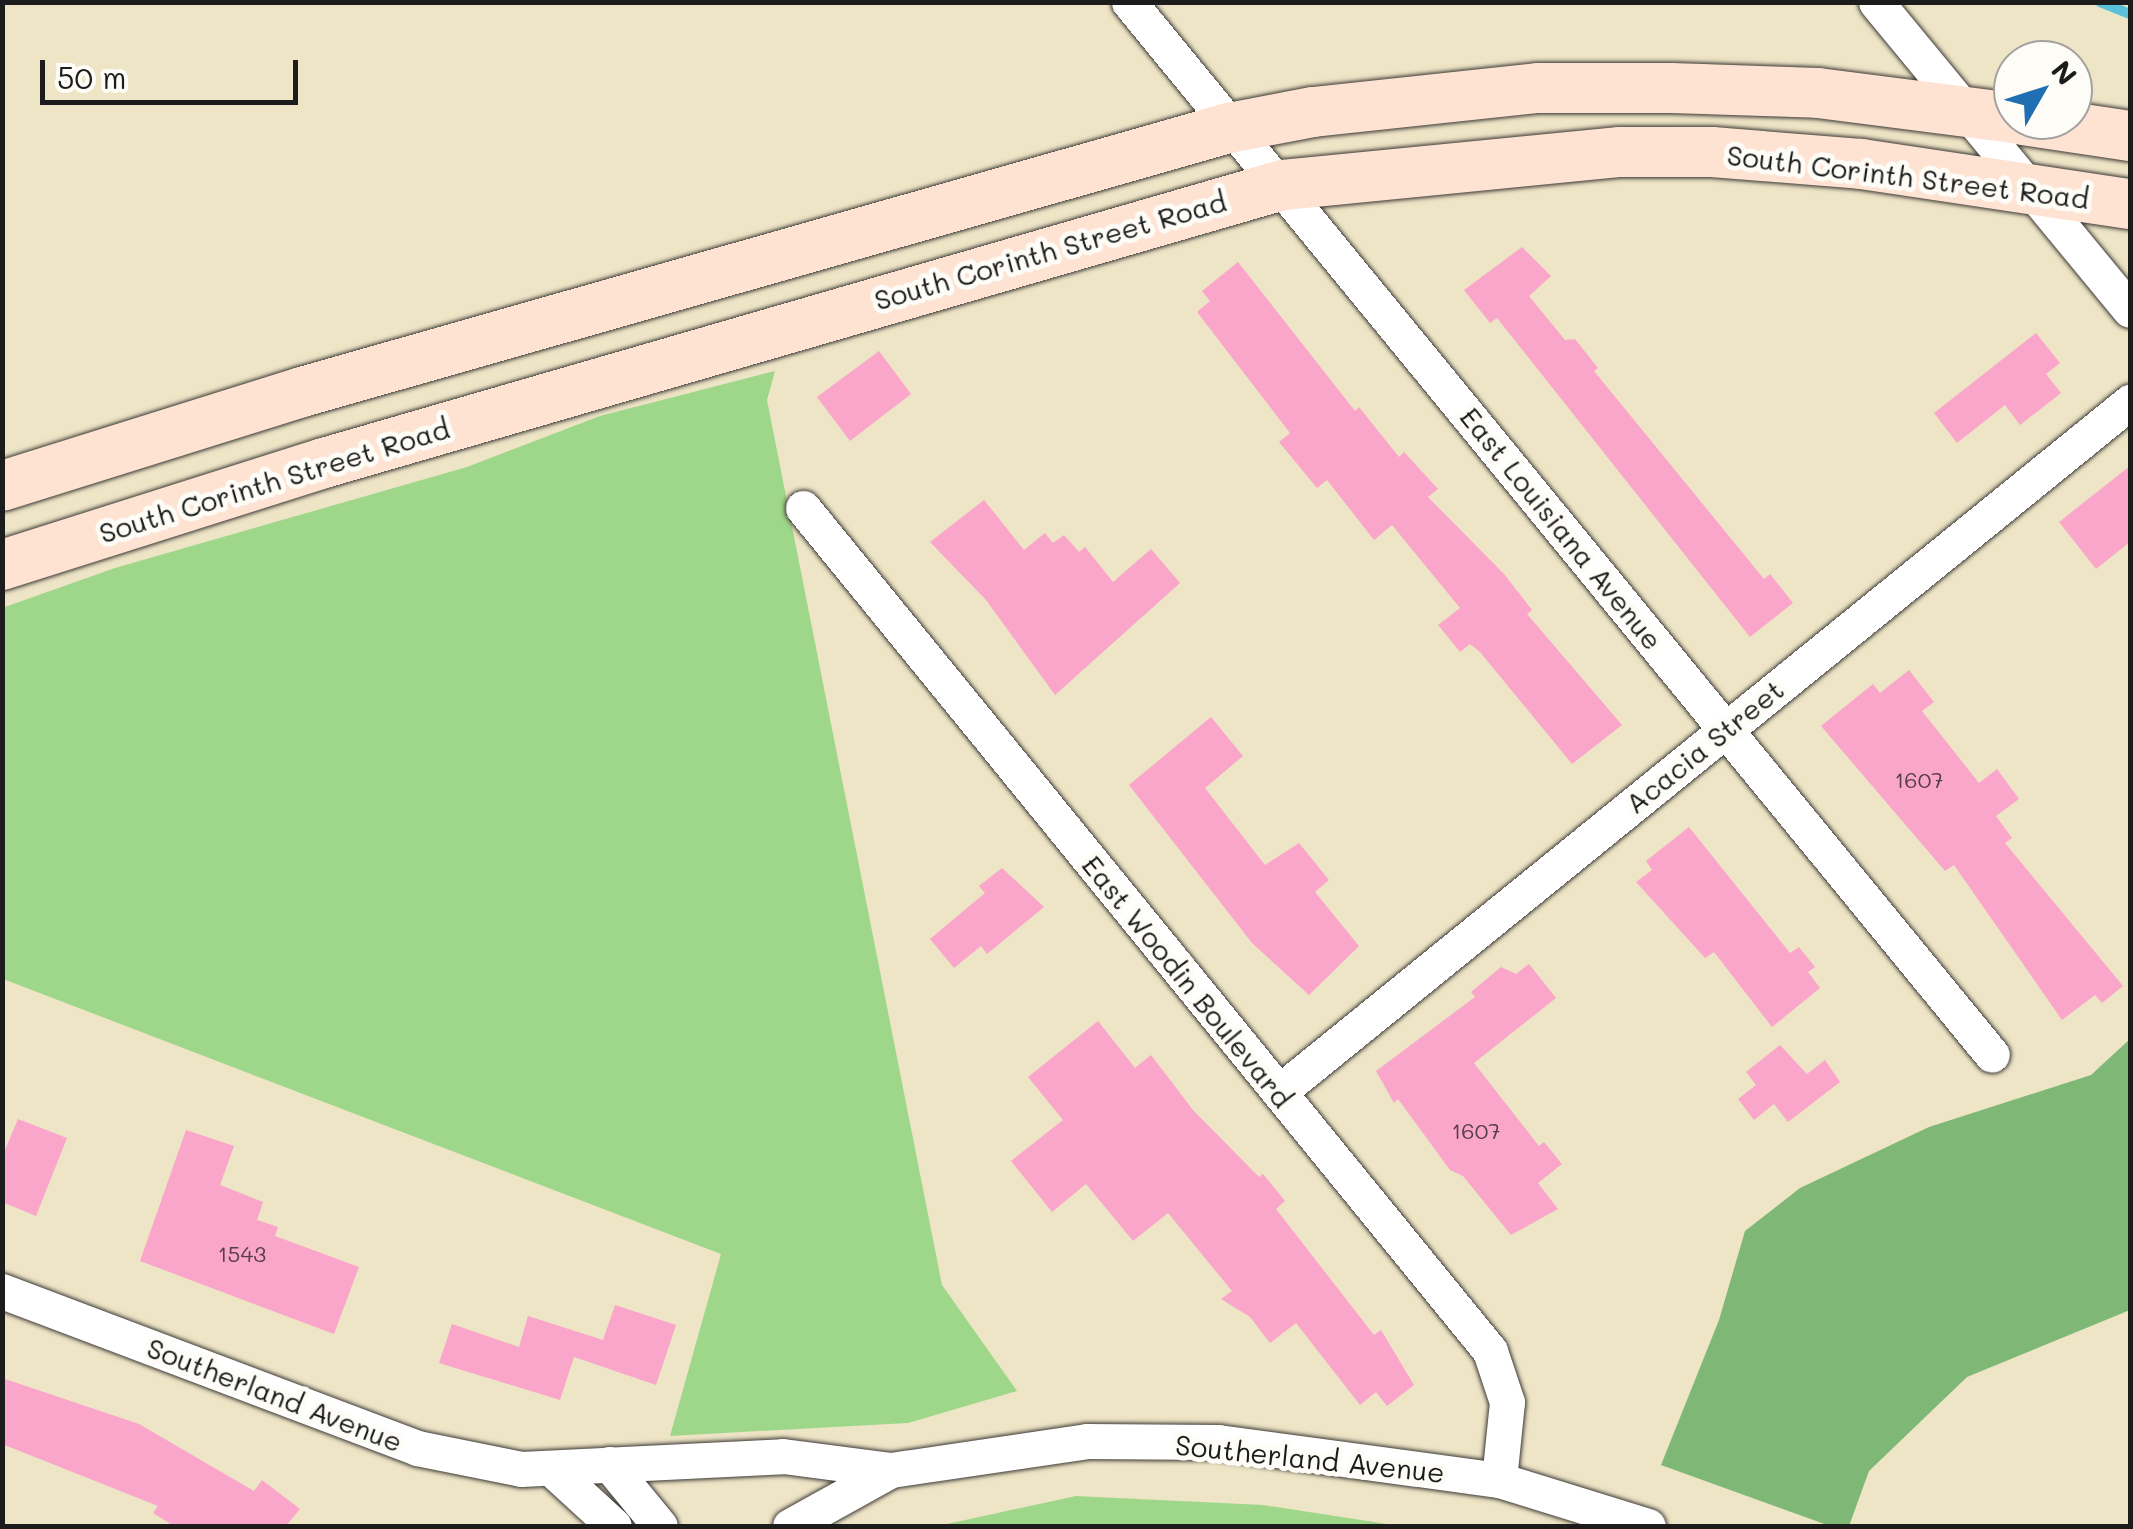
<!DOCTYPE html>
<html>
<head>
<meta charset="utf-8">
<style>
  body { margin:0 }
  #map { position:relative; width:2133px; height:1529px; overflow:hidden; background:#eee4c6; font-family:Mali,sans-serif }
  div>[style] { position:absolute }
  .green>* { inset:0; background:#9fd78a }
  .forest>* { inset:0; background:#7fb876 }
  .stream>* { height:10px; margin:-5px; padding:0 5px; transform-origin:5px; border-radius:5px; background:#5bc0d9 }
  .building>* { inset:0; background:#faa6cb }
  .roads { filter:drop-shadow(0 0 2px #3c3a36) drop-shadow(0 0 2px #3c3a36) }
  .street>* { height:35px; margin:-17.5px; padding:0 17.5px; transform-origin:17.5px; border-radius:17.5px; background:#fff }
  .secondary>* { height:50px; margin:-25px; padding:0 25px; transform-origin:25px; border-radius:25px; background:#fee3d2 }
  span { translate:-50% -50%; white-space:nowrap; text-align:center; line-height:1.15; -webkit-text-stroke:10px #fdfcf7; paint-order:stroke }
  .number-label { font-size:22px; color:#543e48 }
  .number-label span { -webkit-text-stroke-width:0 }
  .street-label { font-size:28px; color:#1c1c1c }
  .frame { position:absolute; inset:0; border:5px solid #1c1c1c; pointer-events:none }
  .north { position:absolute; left:1993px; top:40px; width:100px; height:100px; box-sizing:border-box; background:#fdfcf7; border:2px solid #a3a29f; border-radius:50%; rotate:51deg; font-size:28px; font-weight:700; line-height:40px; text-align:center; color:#1c1c1c }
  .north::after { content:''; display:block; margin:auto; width:35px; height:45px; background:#1f6fb2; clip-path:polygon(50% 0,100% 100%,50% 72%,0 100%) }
  .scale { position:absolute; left:40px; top:60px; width:258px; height:45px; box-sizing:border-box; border:5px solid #1c1c1c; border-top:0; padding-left:12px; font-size:30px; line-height:35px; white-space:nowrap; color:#1c1c1c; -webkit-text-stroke:8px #fdfcf7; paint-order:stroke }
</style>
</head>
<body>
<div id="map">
  <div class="green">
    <div style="clip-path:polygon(775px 371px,767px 400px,942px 1285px,1017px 1391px,908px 1423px,670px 1436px,721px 1254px,3px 979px,2px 608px,115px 568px,467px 467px,600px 416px)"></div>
    <div style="clip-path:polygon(1076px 1496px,1263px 1505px,1400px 1526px,938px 1526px)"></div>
  </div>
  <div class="forest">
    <div style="clip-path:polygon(2130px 1039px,2130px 1310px,1967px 1377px,1869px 1471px,1849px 1526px,1830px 1526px,1661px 1465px,1719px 1320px,1745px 1231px,1800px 1188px,1929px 1127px,2091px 1075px)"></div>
  </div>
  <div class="stream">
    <div style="left:2100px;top:2px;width:32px;rotate:22deg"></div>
  </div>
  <div class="building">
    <div style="clip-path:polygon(1522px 247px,1551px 276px,1529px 296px,1565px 340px,1575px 339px,1598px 368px,1594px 371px,1764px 579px,1770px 574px,1793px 603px,1750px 637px,1497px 318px,1490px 323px,1464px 290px)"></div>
    <div style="clip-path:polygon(1238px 262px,1355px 411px,1359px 407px,1399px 457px,1404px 452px,1438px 489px,1428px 497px,1504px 574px,1532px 610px,1527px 614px,1622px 725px,1572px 764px,1480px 652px,1470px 644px,1460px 652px,1438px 625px,1460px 608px,1392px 525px,1374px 540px,1327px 480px,1317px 488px,1279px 442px,1290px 433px,1197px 312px,1210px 301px,1202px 291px)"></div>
    <div style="clip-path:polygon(2036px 333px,2060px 363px,2046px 374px,2061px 393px,2020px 425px,2005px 405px,1957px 443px,1934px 413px)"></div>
    <div style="clip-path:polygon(879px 351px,911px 394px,850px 441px,817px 397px)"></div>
    <div style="clip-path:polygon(2130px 466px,2130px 542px,2096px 569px,2059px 522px)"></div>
    <div style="clip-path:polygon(984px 500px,1024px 550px,1045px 533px,1053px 543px,1064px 535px,1079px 552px,1085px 547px,1113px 582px,1151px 549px,1180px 583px,1055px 695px,986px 600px,930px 542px)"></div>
    <div style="clip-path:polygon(1909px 670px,1934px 702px,1922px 711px,1979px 783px,1997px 769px,2019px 799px,1996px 816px,2012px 838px,2005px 843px,2123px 986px,2102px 1003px,2095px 995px,2062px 1020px,1954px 865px,1945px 871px,1821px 726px,1873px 684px,1880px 693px)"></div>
    <div style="clip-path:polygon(1211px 717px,1243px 756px,1205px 788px,1265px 865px,1299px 843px,1329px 880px,1315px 892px,1359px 946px,1309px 995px,1252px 943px,1129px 785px)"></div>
    <div style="clip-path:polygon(1689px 827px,1790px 953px,1799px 947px,1815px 967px,1808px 972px,1820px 988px,1772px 1027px,1714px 952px,1705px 958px,1636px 882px,1652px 870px,1646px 861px)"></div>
    <div style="clip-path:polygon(1002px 868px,1044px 907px,987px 954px,981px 946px,954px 968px,930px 939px,985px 893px,979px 886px)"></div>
    <div style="clip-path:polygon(1529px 964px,1556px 998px,1474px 1063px,1539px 1146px,1544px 1142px,1562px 1164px,1538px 1183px,1558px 1209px,1511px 1235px,1463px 1176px,1450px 1170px,1398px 1099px,1394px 1103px,1376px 1071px,1475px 997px,1471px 992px,1501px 967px,1516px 974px)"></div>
    <div style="clip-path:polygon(1098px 1021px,1135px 1068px,1151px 1055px,1193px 1110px,1259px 1177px,1263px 1174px,1285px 1201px,1276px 1209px,1374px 1335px,1381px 1330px,1414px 1385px,1387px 1406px,1376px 1392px,1360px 1405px,1296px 1323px,1270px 1343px,1250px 1317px,1221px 1299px,1232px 1291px,1168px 1213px,1133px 1241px,1086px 1184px,1052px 1212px,1011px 1161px,1063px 1120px,1028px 1077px)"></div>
    <div style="clip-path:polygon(1780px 1045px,1807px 1074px,1825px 1060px,1840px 1082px,1788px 1122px,1774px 1104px,1754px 1120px,1738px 1099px,1756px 1085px,1746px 1072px)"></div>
    <div style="clip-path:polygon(18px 1119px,67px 1138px,36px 1216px,2px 1202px,2px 1157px)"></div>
    <div style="clip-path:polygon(186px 1130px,234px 1146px,220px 1185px,263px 1202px,257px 1220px,278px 1227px,275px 1236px,359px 1267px,334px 1334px,140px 1261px)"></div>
    <div style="clip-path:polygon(615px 1305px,676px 1325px,656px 1385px,574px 1357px,560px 1400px,439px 1363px,452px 1324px,519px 1347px,528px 1316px,603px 1340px)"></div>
    <div style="clip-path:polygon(2px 1378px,139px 1424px,254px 1491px,262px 1480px,300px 1509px,286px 1526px,174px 1526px,153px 1513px,158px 1506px,2px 1444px)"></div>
  </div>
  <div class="roads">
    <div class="street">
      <div style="left:1129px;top:2px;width:1361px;rotate:50.66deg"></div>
      <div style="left:1876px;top:2px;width:399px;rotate:50.5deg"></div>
      <div style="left:803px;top:508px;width:1087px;rotate:50.82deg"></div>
      <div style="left:1490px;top:1351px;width:54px;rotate:71.6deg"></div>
      <div style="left:1507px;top:1402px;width:78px;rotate:95.9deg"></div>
      <div style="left:1279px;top:1092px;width:1096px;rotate:-39.04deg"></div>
      <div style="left:2px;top:1291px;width:444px;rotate:20.7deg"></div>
      <div style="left:417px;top:1448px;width:106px;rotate:11.4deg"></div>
      <div style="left:521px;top:1469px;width:262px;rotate:-2.8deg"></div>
      <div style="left:783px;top:1456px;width:109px;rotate:7.4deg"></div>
      <div style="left:891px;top:1470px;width:198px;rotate:-8.4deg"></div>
      <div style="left:1087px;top:1441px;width:131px;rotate:0.4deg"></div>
      <div style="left:1218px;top:1442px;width:284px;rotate:7.7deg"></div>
      <div style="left:1499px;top:1480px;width:156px;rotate:17.2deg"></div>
      <div style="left:609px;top:1464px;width:80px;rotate:50.6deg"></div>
      <div style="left:554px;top:1471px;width:81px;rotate:42.5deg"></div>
      <div style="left:790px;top:1526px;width:115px;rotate:-29deg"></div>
    </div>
    <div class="secondary">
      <div style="left:2023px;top:120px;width:108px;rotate:8.5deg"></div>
      <div style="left:2px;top:486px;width:314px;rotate:-17.4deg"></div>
      <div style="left:302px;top:392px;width:964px;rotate:-15.9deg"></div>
      <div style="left:1229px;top:128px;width:86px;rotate:-10.8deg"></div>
      <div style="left:1313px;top:112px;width:226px;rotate:-6.1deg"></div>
      <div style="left:1538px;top:88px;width:133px"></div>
      <div style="left:1671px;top:88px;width:147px;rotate:1.9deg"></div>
      <div style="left:1818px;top:93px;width:197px;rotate:7.3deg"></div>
      <div style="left:2px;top:565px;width:338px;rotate:-17.6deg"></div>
      <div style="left:324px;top:463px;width:998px;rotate:-16.17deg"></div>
      <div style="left:1283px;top:185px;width:339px;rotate:-5.6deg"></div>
      <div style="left:1620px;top:152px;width:92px"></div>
      <div style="left:1712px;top:152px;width:149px;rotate:4.6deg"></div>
      <div style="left:1861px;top:164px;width:272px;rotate:8.5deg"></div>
    </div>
  </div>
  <div class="number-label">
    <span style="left:1919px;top:780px">1607</span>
    <span style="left:1476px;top:1131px">1607</span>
    <span style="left:242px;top:1254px">1543</span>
  </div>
  <div class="street-label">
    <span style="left:1908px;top:176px;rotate:7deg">South Corinth Street Road</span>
    <span style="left:1050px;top:250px;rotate:-16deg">South Corinth Street Road</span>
    <span style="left:274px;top:480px;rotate:-17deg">South Corinth Street Road</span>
    <span style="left:1562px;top:528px;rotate:51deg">East Louisiana Avenue</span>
    <span style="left:1704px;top:746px;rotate:-39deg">Acacia Street</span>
    <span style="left:1188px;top:981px;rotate:51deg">East Woodin Boulevard</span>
    <span style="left:275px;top:1394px;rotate:21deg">Southerland Avenue</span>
    <span style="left:1310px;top:1458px;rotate:6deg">Southerland Avenue</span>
  </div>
  <div class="frame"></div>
  <div class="north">N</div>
  <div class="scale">50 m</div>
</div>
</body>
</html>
